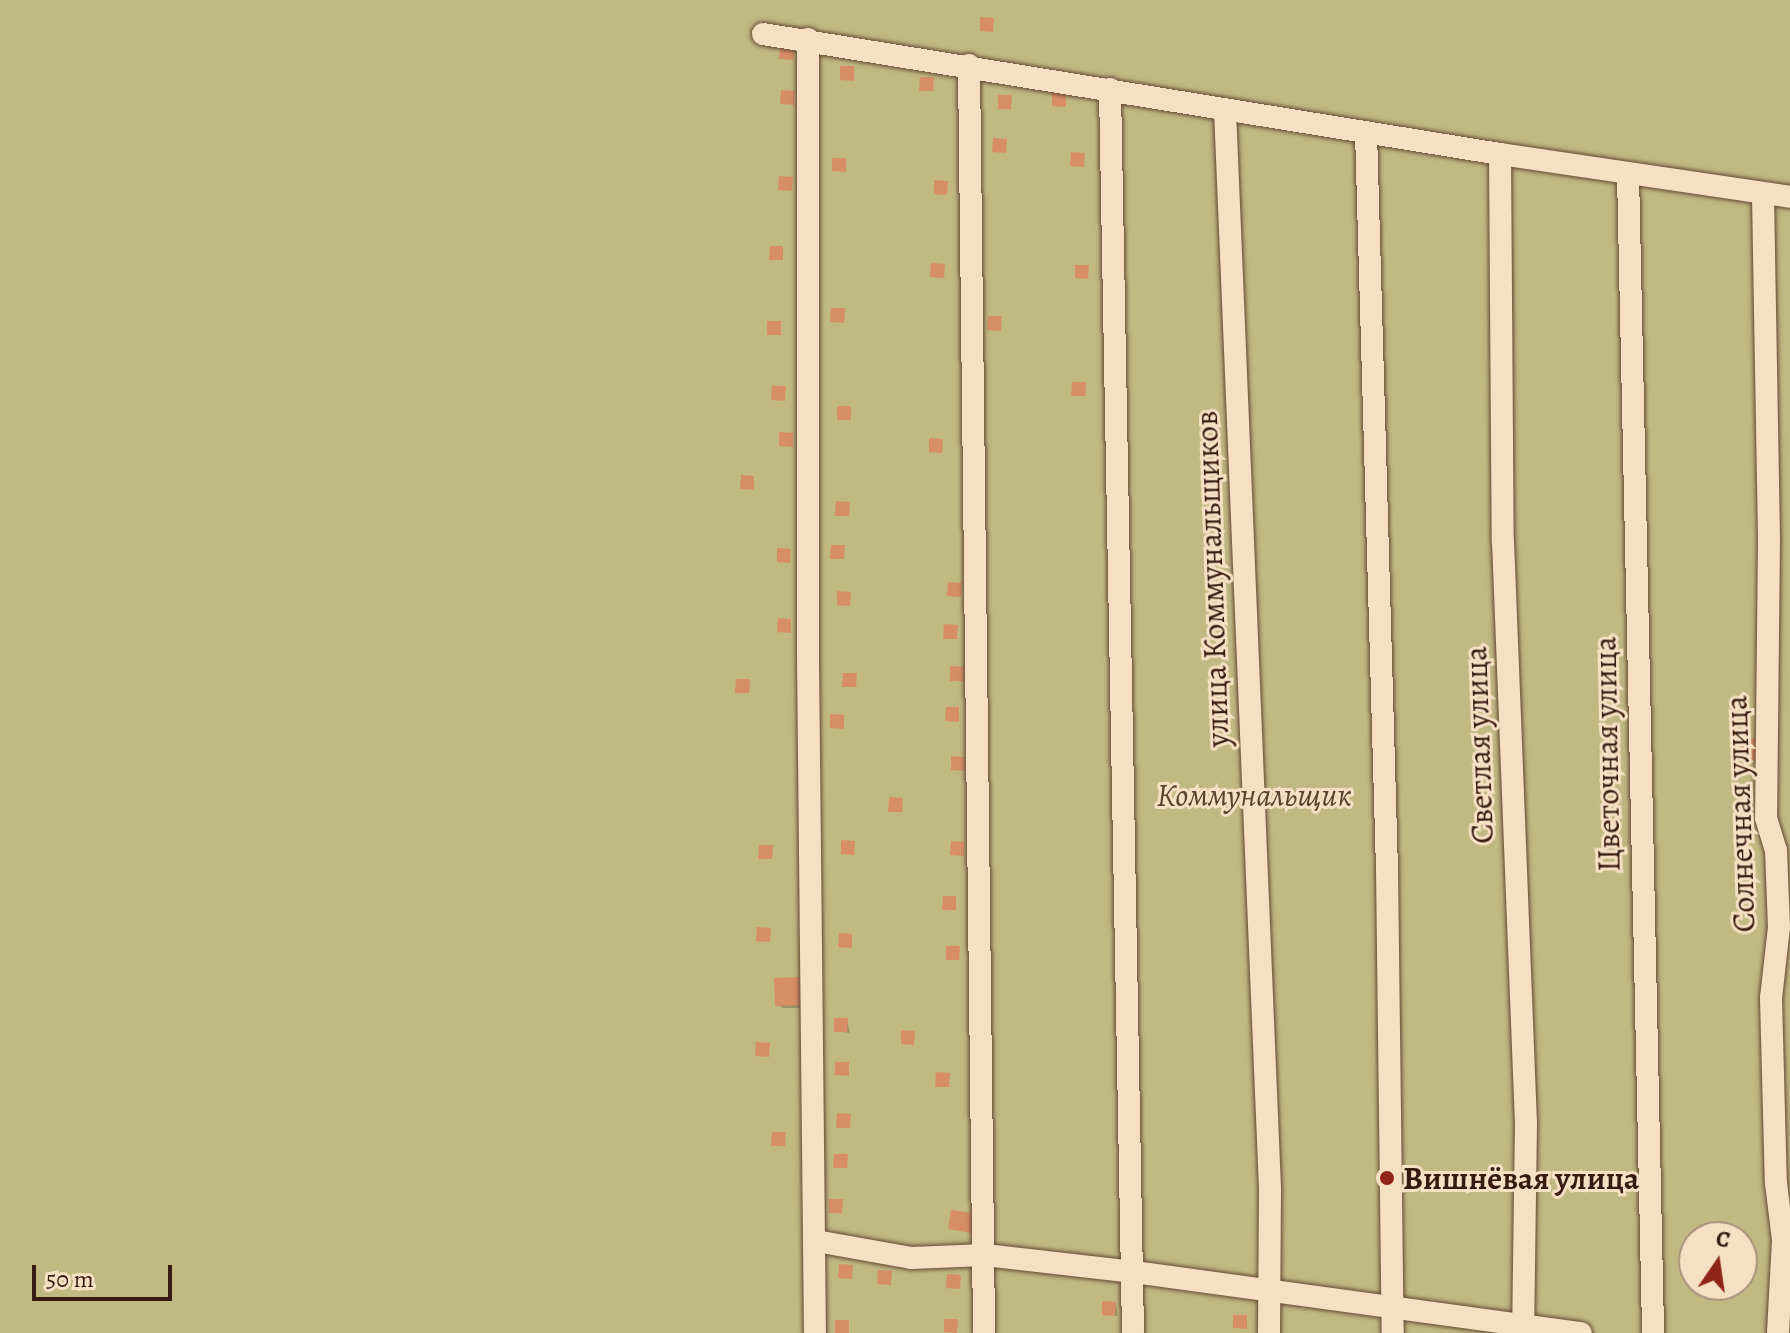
<!DOCTYPE html>
<html>
<head>
<meta charset="utf-8">
<style>
  body { margin:0 }
  #map { position:relative; width:1790px; height:1333px; overflow:hidden; background:#f0d0a5; font-family:Alegreya,serif }
  div>[style] { position:absolute }
  .green>* { inset:0; background:#c0b982 }
  .shadow>* { inset:0; background:#0003 }
  .building>* { inset:0; background:#d78e66 }
  .roads { filter:drop-shadow(0 0 2px #664835) drop-shadow(0 0 2px #664835) }
  .minor>* { height:22px; margin:-11px; padding:0 11px; transform-origin:11px; border-radius:11px; background:#f5e0c4 }
  .dots>* { width:22px; height:22px; translate:-50% -50%; box-sizing:border-box; border:4px solid #f5e0c4; border-radius:50% }
  span { translate:-50% -50%; white-space:nowrap; text-align:center; line-height:1.15; -webkit-text-stroke:6px #f5e0c4; paint-order:stroke }
  .street-label { font-size:32px; color:#381b10 }
  .park-label { font-size:32px; color:#5a422c; font-style:italic }
  .poi-label { font-size:32px; color:#381b10; font-weight:700 }
  .left { translate:0 -50%; text-align:left }
  .north { position:absolute; left:1678px; top:1221px; width:80px; height:80px; box-sizing:border-box; background:#f5e0c4; border:2px solid #a9917c; border-radius:50%; rotate:13deg; font-size:22px; font-weight:700; line-height:32px; text-align:center; color:#381b10 }
  .north::after { content:''; display:block; margin:auto; width:28px; height:36px; background:#8f2418; clip-path:polygon(50% 0,100% 100%,50% 72%,0 100%) }
  .scale { position:absolute; left:32px; top:1265px; width:140px; height:36px; box-sizing:border-box; border:4px solid #381b10; border-top:0; padding-left:10px; font-size:24px; line-height:28px; white-space:nowrap; color:#381b10; -webkit-text-stroke:6px #f5e0c4; paint-order:stroke }
</style>
</head>
<body>
<div id="map">
  <div class="green">
    <div style="clip-path:polygon(evenodd,0 0,1790px 0,1790px 1333px,0 1333px,0 0,1694px 1237px,1742px 1237px,1742px 1285px,1694px 1285px,1694px 1237px)"></div>
  </div>
  <div class="shadow">
    <div style="clip-path:polygon(803px 979px,810px 1008px,783px 1008px,777px 1005px)"></div>
    <div style="clip-path:polygon(847px 1020px,850px 1033px,836px 1031px)"></div>
    <div style="clip-path:polygon(1116px 1304px,1118px 1316px,1104px 1314px)"></div>
  </div>
  <div class="building">
    <div style="clip-path:polygon(980px 17px,994px 18px,993px 32px,980px 31px)"></div>
    <div style="clip-path:polygon(780px 45px,794px 46px,793px 60px,779px 59px)"></div>
    <div style="clip-path:polygon(840px 66px,854px 66px,854px 81px,840px 80px)"></div>
    <div style="clip-path:polygon(920px 77px,934px 77px,933px 91px,919px 91px)"></div>
    <div style="clip-path:polygon(781px 90px,795px 91px,794px 105px,780px 104px)"></div>
    <div style="clip-path:polygon(1052px 92px,1066px 93px,1066px 107px,1052px 106px)"></div>
    <div style="clip-path:polygon(998px 95px,1012px 95px,1011px 109px,998px 109px)"></div>
    <div style="clip-path:polygon(993px 138px,1007px 139px,1006px 153px,992px 152px)"></div>
    <div style="clip-path:polygon(1071px 152px,1085px 153px,1084px 167px,1070px 166px)"></div>
    <div style="clip-path:polygon(832px 158px,846px 158px,846px 172px,832px 171px)"></div>
    <div style="clip-path:polygon(779px 176px,793px 177px,792px 191px,778px 190px)"></div>
    <div style="clip-path:polygon(934px 180px,948px 181px,947px 195px,934px 194px)"></div>
    <div style="clip-path:polygon(770px 246px,783px 246px,783px 260px,769px 260px)"></div>
    <div style="clip-path:polygon(931px 263px,945px 264px,944px 278px,930px 277px)"></div>
    <div style="clip-path:polygon(1075px 265px,1089px 265px,1088px 279px,1075px 278px)"></div>
    <div style="clip-path:polygon(831px 308px,845px 308px,844px 323px,830px 322px)"></div>
    <div style="clip-path:polygon(988px 316px,1002px 316px,1001px 331px,987px 330px)"></div>
    <div style="clip-path:polygon(767px 321px,781px 321px,781px 335px,767px 335px)"></div>
    <div style="clip-path:polygon(1072px 382px,1086px 382px,1085px 396px,1071px 396px)"></div>
    <div style="clip-path:polygon(772px 386px,786px 386px,785px 401px,771px 400px)"></div>
    <div style="clip-path:polygon(837px 406px,851px 406px,851px 420px,837px 420px)"></div>
    <div style="clip-path:polygon(779px 432px,793px 433px,793px 447px,779px 446px)"></div>
    <div style="clip-path:polygon(929px 438px,943px 439px,942px 453px,929px 452px)"></div>
    <div style="clip-path:polygon(741px 475px,754px 476px,754px 490px,740px 489px)"></div>
    <div style="clip-path:polygon(836px 501px,850px 502px,849px 516px,835px 516px)"></div>
    <div style="clip-path:polygon(831px 545px,845px 545px,844px 559px,830px 559px)"></div>
    <div style="clip-path:polygon(777px 548px,791px 549px,790px 563px,777px 562px)"></div>
    <div style="clip-path:polygon(948px 582px,962px 583px,961px 597px,947px 596px)"></div>
    <div style="clip-path:polygon(837px 591px,851px 592px,850px 606px,837px 605px)"></div>
    <div style="clip-path:polygon(778px 618px,791px 619px,791px 633px,777px 632px)"></div>
    <div style="clip-path:polygon(944px 624px,958px 625px,957px 639px,943px 639px)"></div>
    <div style="clip-path:polygon(950px 666px,964px 667px,963px 681px,950px 681px)"></div>
    <div style="clip-path:polygon(843px 673px,857px 673px,856px 687px,842px 687px)"></div>
    <div style="clip-path:polygon(736px 679px,750px 679px,749px 693px,735px 693px)"></div>
    <div style="clip-path:polygon(946px 707px,959px 707px,959px 722px,945px 721px)"></div>
    <div style="clip-path:polygon(830px 714px,844px 715px,844px 729px,830px 728px)"></div>
    <div style="clip-path:polygon(1763px 738px,1763px 760px,1742px 761px,1741px 739px)"></div>
    <div style="clip-path:polygon(951px 756px,965px 757px,964px 771px,951px 770px)"></div>
    <div style="clip-path:polygon(889px 797px,903px 798px,902px 812px,888px 812px)"></div>
    <div style="clip-path:polygon(841px 840px,855px 841px,854px 855px,841px 854px)"></div>
    <div style="clip-path:polygon(951px 841px,964px 842px,964px 856px,950px 855px)"></div>
    <div style="clip-path:polygon(759px 845px,773px 845px,772px 859px,758px 859px)"></div>
    <div style="clip-path:polygon(943px 896px,956px 896px,956px 910px,942px 910px)"></div>
    <div style="clip-path:polygon(757px 927px,771px 928px,770px 942px,756px 941px)"></div>
    <div style="clip-path:polygon(839px 933px,852px 934px,852px 948px,838px 947px)"></div>
    <div style="clip-path:polygon(946px 946px,960px 946px,959px 960px,946px 960px)"></div>
    <div style="clip-path:polygon(803px 977px,803px 1005px,775px 1006px,774px 978px)"></div>
    <div style="clip-path:polygon(834px 1018px,848px 1018px,847px 1032px,834px 1032px)"></div>
    <div style="clip-path:polygon(901px 1030px,915px 1031px,914px 1045px,901px 1044px)"></div>
    <div style="clip-path:polygon(756px 1042px,770px 1043px,769px 1057px,755px 1056px)"></div>
    <div style="clip-path:polygon(835px 1062px,849px 1062px,849px 1076px,835px 1075px)"></div>
    <div style="clip-path:polygon(936px 1072px,950px 1073px,949px 1087px,935px 1087px)"></div>
    <div style="clip-path:polygon(837px 1113px,851px 1114px,850px 1128px,836px 1128px)"></div>
    <div style="clip-path:polygon(772px 1132px,786px 1132px,785px 1146px,771px 1146px)"></div>
    <div style="clip-path:polygon(834px 1154px,848px 1154px,847px 1168px,833px 1168px)"></div>
    <div style="clip-path:polygon(829px 1199px,843px 1199px,842px 1213px,829px 1213px)"></div>
    <div style="clip-path:polygon(951px 1210px,980px 1214px,977px 1234px,948px 1229px)"></div>
    <div style="clip-path:polygon(839px 1264px,853px 1265px,852px 1279px,838px 1278px)"></div>
    <div style="clip-path:polygon(878px 1270px,892px 1271px,891px 1285px,877px 1284px)"></div>
    <div style="clip-path:polygon(947px 1274px,961px 1275px,960px 1289px,946px 1288px)"></div>
    <div style="clip-path:polygon(1102px 1301px,1116px 1302px,1115px 1316px,1102px 1315px)"></div>
    <div style="clip-path:polygon(1233px 1315px,1247px 1315px,1247px 1329px,1233px 1328px)"></div>
    <div style="clip-path:polygon(944px 1319px,958px 1319px,957px 1333px,944px 1332px)"></div>
    <div style="clip-path:polygon(835px 1320px,849px 1320px,849px 1333px,835px 1333px)"></div>
  </div>
  <div class="roads">
    <div class="minor">
      <div style="left:763px;top:34px;width:747px;rotate:9.25deg"></div>
      <div style="left:1500px;top:154px;width:293px;rotate:8.4deg"></div>
      <div style="left:808px;top:39px;width:619px;rotate:90deg"></div>
      <div style="left:808px;top:658px;width:675px;rotate:89.41deg"></div>
      <div style="left:969px;top:65px;width:1268px;rotate:89.32deg"></div>
      <div style="left:1110px;top:89px;width:1244px;rotate:88.94deg"></div>
      <div style="left:1225px;top:110px;width:1081px;rotate:87.61deg"></div>
      <div style="left:1270px;top:1190px;width:143px;rotate:90.4deg"></div>
      <div style="left:1366px;top:132px;width:736px;rotate:88.37deg"></div>
      <div style="left:1387px;top:868px;width:465px;rotate:89.3deg"></div>
      <div style="left:1500px;top:154px;width:387px;rotate:89.6deg"></div>
      <div style="left:1503px;top:541px;width:582px;rotate:87.74deg"></div>
      <div style="left:1526px;top:1123px;width:210px;rotate:90.8deg"></div>
      <div style="left:1628px;top:174px;width:1159px;rotate:88.76deg"></div>
      <div style="left:1763px;top:195px;width:344px;rotate:89deg"></div>
      <div style="left:1769px;top:539px;width:279px;rotate:90.6deg"></div>
      <div style="left:1766px;top:818px;width:34px;rotate:73deg"></div>
      <div style="left:1776px;top:850px;width:77px;rotate:87.8deg"></div>
      <div style="left:1779px;top:927px;width:71px;rotate:96.4deg"></div>
      <div style="left:1771px;top:998px;width:185px;rotate:88.5deg"></div>
      <div style="left:1776px;top:1183px;width:57px;rotate:83deg"></div>
      <div style="left:1783px;top:1240px;width:93px;rotate:93.1deg"></div>
      <div style="left:816px;top:1241px;width:97px;rotate:10.1deg"></div>
      <div style="left:911px;top:1258px;width:74px;rotate:-2.3deg"></div>
      <div style="left:985px;top:1255px;width:150px;rotate:6.5deg"></div>
      <div style="left:1134px;top:1272px;width:451px;rotate:7.8deg"></div>
    </div>
  </div>
  <div class="dots">
    <div style="left:1387px;top:1178px;background:#8f2418"></div>
  </div>
  <div class="street-label">
    <span style="left:1212px;top:579px;rotate:-92deg">улица Коммунальщиков</span>
    <span style="left:1479px;top:745px;rotate:-92deg">Светлая улица</span>
    <span style="left:1607px;top:754px;rotate:-91deg">Цветочная улица</span>
    <span style="left:1740px;top:814px;rotate:-92deg">Солнечная улица</span>
  </div>
  <div class="park-label">
    <span style="left:1254px;top:795px">Коммунальщик</span>
  </div>
  <div class="poi-label">
    <span class="left" style="left:1403px;top:1178px">Вишнёвая улица</span>
  </div>
  <div class="north">С</div>
  <div class="scale">50 m</div>
</div>
</body>
</html>
